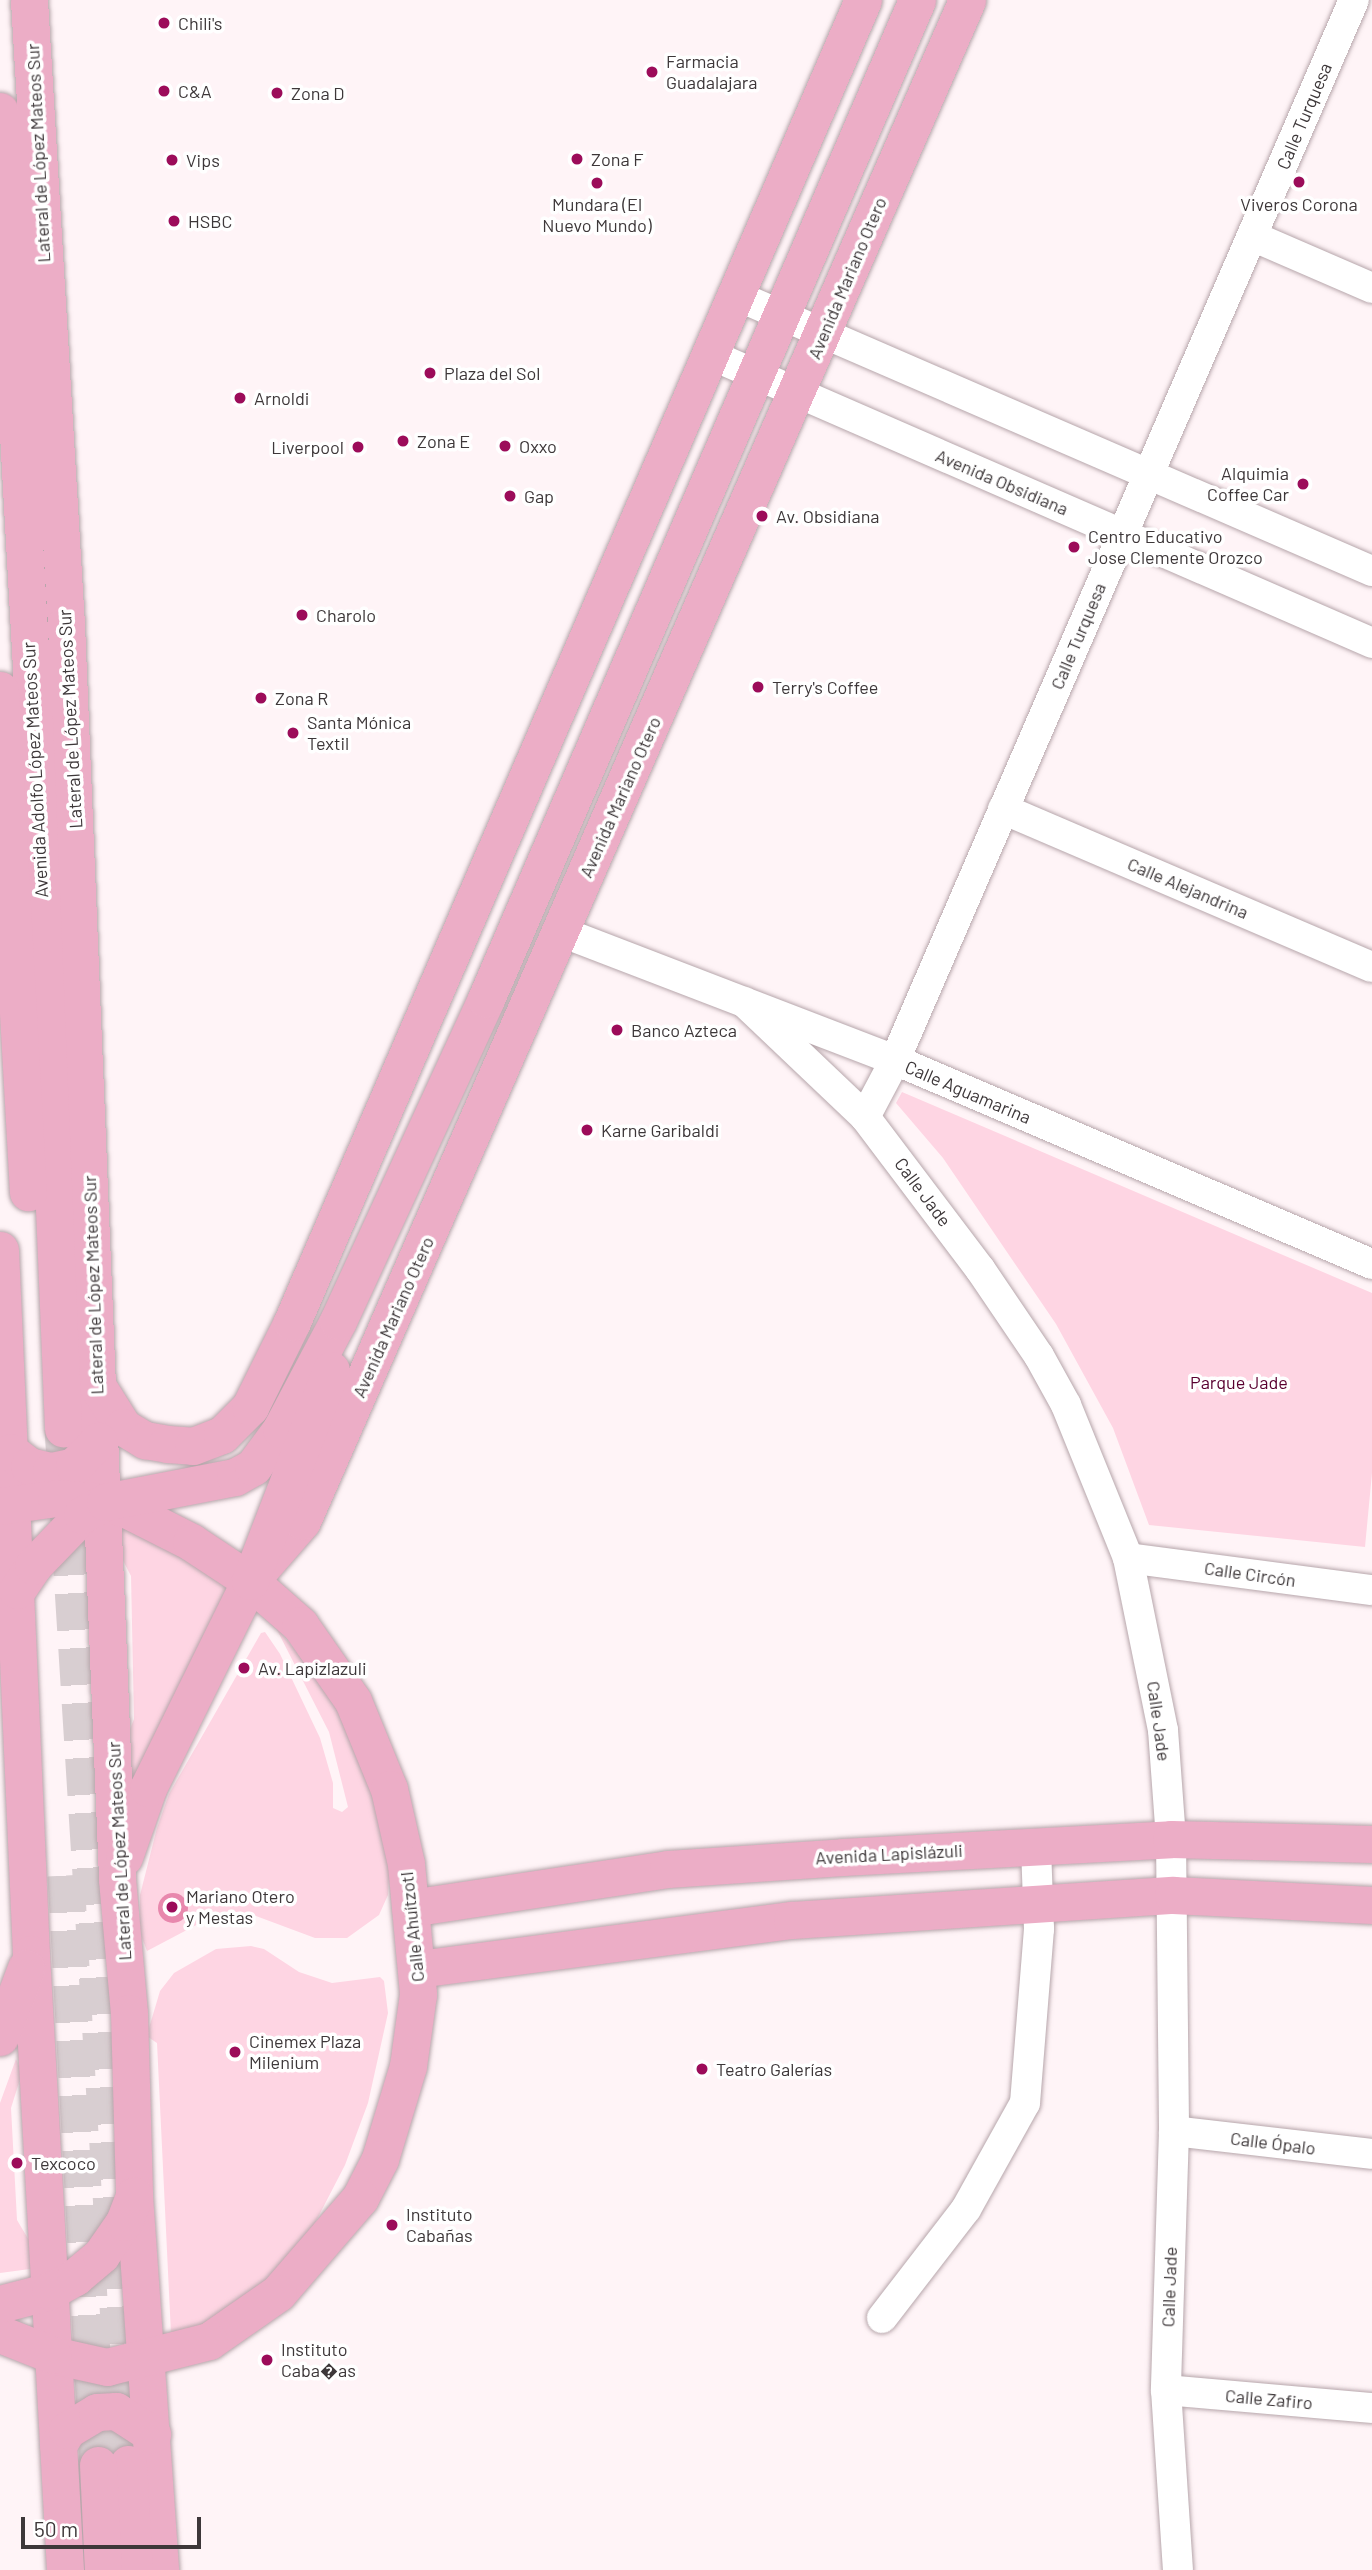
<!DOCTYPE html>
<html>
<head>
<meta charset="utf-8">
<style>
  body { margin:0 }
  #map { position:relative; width:1372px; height:2570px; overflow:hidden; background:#fff4f7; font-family:Barlow,sans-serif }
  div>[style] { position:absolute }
  .green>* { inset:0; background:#fed5e3 }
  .water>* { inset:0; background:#e888ad }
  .round { border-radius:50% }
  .major-tunnel>* { height:37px; margin-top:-18.5px; transform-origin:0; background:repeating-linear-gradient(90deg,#d8ced1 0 37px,transparent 0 55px) }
  .roads { filter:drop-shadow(0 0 2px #b7a6ab) drop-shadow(0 0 2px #b7a6ab) }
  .minor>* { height:30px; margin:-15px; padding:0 15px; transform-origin:15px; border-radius:15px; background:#fff }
  .major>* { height:37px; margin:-18.5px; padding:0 18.5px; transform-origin:18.5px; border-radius:18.5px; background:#ecadc6 }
  .dots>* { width:19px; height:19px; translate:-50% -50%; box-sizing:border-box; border:4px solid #fff; border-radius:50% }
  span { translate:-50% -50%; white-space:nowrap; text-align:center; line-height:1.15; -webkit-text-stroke:7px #fff; paint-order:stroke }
  .poi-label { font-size:18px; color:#3d3739 }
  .left { translate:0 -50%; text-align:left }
  .right { translate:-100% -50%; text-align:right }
  .street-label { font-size:18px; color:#3d3739 }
  .park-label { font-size:18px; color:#590030 }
  .scale { position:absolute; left:21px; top:2517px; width:180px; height:32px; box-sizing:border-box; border:4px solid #3d3739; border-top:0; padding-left:9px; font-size:21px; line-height:24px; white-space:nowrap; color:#3d3739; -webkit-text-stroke:5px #fff; paint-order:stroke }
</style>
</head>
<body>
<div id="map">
  <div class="green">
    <div style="clip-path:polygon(902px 1092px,1372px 1293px,1372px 1473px,1365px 1547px,1149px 1525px,1113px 1428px,1056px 1324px,943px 1158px,896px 1103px)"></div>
    <div style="clip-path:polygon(129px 1524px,188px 1557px,229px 1590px,134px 1780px,128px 1781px,121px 1752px,134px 1719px,131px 1576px,112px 1539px,116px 1526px)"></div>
    <div style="clip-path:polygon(274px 1624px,339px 1706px,363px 1758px,390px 1855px,388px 1895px,379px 1915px,347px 1938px,315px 1938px,256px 1916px,220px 1918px,202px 1922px,147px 1951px,140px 1933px,140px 1895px,157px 1828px,169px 1794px,261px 1633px,265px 1632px,280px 1654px,320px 1738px,333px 1783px,333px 1808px,342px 1812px,348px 1807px,329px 1732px)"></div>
    <div style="clip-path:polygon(251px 1946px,264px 1949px,299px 1972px,332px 1983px,380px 1977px,384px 1981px,388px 2013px,368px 2103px,345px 2165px,314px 2225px,275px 2277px,217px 2321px,171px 2334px,157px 2043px,148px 2037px,149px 2028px,160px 1991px,174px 1973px,216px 1949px)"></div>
    <div style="clip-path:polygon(16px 2059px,22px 2073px,11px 2108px,17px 2220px,33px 2247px,30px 2269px,0 2273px,0 2103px)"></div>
  </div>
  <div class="water">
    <div class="round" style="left:158px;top:1893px;width:30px;height:30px"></div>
  </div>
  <div class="major-tunnel">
    <div style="left:63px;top:1428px;width:1038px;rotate:86.41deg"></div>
    <div style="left:66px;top:1875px;width:591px;rotate:86.9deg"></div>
  </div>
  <div class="roads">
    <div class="minor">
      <div style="left:1252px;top:236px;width:131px;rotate:23.4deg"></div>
      <div style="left:735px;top:295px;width:694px;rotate:23.43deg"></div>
      <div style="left:709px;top:354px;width:723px;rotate:23.55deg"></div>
      <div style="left:1003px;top:809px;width:401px;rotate:23.2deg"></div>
      <div style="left:559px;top:931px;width:360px;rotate:21deg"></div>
      <div style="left:895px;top:1060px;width:519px;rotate:23.16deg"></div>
      <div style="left:744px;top:1002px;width:167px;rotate:43.5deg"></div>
      <div style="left:865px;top:1117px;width:191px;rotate:52.9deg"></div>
      <div style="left:980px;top:1269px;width:105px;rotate:55.9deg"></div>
      <div style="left:1039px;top:1356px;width:56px;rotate:61.1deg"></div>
      <div style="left:1066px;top:1405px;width:165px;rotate:67.9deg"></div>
      <div style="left:1128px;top:1558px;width:176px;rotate:78.5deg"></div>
      <div style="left:1163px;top:1730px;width:109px;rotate:85.8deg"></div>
      <div style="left:1171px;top:1839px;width:292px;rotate:89.4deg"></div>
      <div style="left:1174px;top:2131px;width:259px;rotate:91.8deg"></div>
      <div style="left:1166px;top:2390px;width:180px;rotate:86.2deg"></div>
      <div style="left:865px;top:1117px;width:64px;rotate:-62.2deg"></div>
      <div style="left:895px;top:1060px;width:1155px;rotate:-66.59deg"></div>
      <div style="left:1128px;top:1558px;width:246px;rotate:7.5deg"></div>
      <div style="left:1174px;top:2131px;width:199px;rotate:6.6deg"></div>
      <div style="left:882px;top:2318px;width:138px;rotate:-52.4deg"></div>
      <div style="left:966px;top:2209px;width:121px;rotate:-60.9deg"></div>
      <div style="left:1025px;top:2103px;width:175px;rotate:-85.4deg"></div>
      <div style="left:1039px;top:1929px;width:83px;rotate:-92.1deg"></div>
      <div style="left:1166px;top:2390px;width:207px;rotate:5deg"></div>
    </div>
    <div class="major">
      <div style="left:29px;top:0;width:625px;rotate:86.61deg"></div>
      <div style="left:66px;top:624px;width:1256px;rotate:87.67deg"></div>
      <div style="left:117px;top:1879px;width:135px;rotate:84.9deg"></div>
      <div style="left:129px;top:2013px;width:183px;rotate:88.4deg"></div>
      <div style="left:134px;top:2196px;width:375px;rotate:86deg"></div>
      <div style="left:0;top:111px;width:611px;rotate:86.81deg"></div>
      <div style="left:34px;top:721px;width:708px;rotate:87.65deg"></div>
      <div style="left:0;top:690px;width:503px;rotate:86.81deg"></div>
      <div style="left:0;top:1250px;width:705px;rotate:87.48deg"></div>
      <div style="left:31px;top:1954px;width:617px;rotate:86.84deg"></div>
      <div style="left:98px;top:1387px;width:47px;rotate:58deg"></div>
      <div style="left:123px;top:1427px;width:26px;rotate:31deg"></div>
      <div style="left:145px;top:1440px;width:22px;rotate:10deg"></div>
      <div style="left:167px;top:1444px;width:26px;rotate:4deg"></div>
      <div style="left:193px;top:1446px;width:31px;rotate:-21deg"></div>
      <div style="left:222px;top:1435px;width:40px;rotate:-45deg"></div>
      <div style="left:250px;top:1407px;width:95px;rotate:-63.7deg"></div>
      <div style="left:292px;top:1322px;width:1440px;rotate:-66.64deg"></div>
      <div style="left:11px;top:1452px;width:23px;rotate:38deg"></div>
      <div style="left:29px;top:1466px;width:23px;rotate:13deg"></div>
      <div style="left:51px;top:1471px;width:24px;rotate:-12deg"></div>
      <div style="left:74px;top:1466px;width:35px;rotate:-46deg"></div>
      <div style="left:0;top:1506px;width:57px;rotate:-8.1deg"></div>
      <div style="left:56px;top:1498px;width:49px;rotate:4.7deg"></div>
      <div style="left:105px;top:1502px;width:24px;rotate:19deg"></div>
      <div style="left:128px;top:1510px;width:71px;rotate:26.9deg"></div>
      <div style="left:191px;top:1542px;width:71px;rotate:33.5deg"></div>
      <div style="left:250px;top:1581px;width:67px;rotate:41.3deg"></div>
      <div style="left:300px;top:1625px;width:93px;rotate:55.1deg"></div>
      <div style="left:353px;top:1701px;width:95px;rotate:67.8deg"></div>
      <div style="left:389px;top:1789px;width:77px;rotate:77.2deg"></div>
      <div style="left:406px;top:1864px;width:131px;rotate:84.7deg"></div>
      <div style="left:418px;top:1994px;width:73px;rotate:97.9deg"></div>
      <div style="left:408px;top:2066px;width:97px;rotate:106.8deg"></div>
      <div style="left:380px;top:2159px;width:44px;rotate:117.1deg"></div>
      <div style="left:360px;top:2198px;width:125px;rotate:130.8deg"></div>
      <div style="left:278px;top:2293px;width:84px;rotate:145.2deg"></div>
      <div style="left:209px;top:2341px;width:105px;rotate:165.7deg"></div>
      <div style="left:107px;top:2367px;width:55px;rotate:-167.5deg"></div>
      <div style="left:53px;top:2355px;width:57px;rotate:-158.4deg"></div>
      <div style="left:250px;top:1581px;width:79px;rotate:-49.1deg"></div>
      <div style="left:302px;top:1521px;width:1660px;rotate:-66.38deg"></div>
      <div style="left:17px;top:1590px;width:29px;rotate:-56deg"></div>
      <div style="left:33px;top:1566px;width:71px;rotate:-46.1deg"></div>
      <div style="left:82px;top:1515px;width:26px;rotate:-29deg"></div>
      <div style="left:105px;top:1502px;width:132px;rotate:-10.9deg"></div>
      <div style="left:235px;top:1477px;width:21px;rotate:-29deg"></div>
      <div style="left:253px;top:1467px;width:47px;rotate:-53.6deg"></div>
      <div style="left:281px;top:1429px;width:122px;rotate:-62.2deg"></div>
      <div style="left:338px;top:1321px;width:354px;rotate:-65.3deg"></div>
      <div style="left:486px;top:999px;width:1088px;rotate:-66.66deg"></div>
      <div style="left:124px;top:1857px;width:73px;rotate:-70.8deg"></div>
      <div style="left:148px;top:1788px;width:231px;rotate:-63.8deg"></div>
      <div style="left:250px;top:1581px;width:226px;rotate:-69deg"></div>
      <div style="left:410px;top:1908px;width:261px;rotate:-8.6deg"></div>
      <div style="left:668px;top:1869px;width:175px;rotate:-3.9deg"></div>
      <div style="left:843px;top:1857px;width:328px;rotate:-3.1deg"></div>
      <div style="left:1171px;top:1839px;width:201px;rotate:1.4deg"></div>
      <div style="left:418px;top:1969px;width:377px;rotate:-7.5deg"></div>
      <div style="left:792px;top:1920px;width:382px;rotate:-3.8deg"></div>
      <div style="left:1173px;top:1895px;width:199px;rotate:2.9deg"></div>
      <div style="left:0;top:2037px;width:74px;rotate:-69.4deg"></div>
      <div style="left:0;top:2304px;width:52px;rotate:-14.6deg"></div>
      <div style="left:50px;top:2291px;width:29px;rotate:-29deg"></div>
      <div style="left:75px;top:2277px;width:34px;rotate:-40deg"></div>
      <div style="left:101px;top:2255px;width:40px;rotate:-55.1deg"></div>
      <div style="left:124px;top:2222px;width:28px;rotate:-69deg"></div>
      <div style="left:58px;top:2445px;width:17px;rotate:-59deg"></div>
      <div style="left:67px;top:2430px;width:35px;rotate:-31deg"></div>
      <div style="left:97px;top:2412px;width:19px;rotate:-3deg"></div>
      <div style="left:116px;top:2411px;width:43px;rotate:32.6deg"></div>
      <div style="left:128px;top:2464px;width:106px;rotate:86.8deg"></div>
      <div style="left:98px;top:2465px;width:105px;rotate:87.3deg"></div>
    </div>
  </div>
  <div class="dots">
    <div style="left:164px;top:23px;background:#9c0c5a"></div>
    <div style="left:652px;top:72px;background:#9c0c5a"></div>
    <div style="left:164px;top:91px;background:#9c0c5a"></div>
    <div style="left:277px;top:93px;background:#9c0c5a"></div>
    <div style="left:577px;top:159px;background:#9c0c5a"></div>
    <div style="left:172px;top:160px;background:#9c0c5a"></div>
    <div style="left:1299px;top:182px;background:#9c0c5a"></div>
    <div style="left:597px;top:183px;background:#9c0c5a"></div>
    <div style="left:174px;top:221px;background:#9c0c5a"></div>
    <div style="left:430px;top:373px;background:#9c0c5a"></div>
    <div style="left:240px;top:398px;background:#9c0c5a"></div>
    <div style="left:403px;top:441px;background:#9c0c5a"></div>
    <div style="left:505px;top:446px;background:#9c0c5a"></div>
    <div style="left:358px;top:447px;background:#9c0c5a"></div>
    <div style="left:1303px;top:484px;background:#9c0c5a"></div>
    <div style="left:510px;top:496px;background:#9c0c5a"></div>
    <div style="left:762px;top:516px;background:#9c0c5a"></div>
    <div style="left:1074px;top:547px;background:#9c0c5a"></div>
    <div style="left:302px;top:615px;background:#9c0c5a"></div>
    <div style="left:758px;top:687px;background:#9c0c5a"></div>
    <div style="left:261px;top:698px;background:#9c0c5a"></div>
    <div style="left:293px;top:733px;background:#9c0c5a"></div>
    <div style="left:617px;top:1030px;background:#9c0c5a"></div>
    <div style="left:587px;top:1130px;background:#9c0c5a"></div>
    <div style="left:244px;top:1668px;background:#9c0c5a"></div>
    <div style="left:172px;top:1907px;background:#9c0c5a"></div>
    <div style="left:235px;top:2052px;background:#9c0c5a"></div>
    <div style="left:702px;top:2069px;background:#9c0c5a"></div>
    <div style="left:17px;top:2163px;background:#9c0c5a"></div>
    <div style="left:392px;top:2225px;background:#9c0c5a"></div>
    <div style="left:267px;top:2360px;background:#9c0c5a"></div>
  </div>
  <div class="poi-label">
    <span class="left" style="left:178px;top:23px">Chili's</span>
    <span class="left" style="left:666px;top:72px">Farmacia<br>Guadalajara</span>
    <span class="left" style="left:178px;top:91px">C&amp;A</span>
    <span class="left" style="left:291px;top:93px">Zona D</span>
    <span class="left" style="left:591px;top:159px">Zona F</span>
    <span class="left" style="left:186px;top:160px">Vips</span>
    <span style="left:1299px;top:204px">Viveros Corona</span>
    <span style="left:597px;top:215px">Mundara (El<br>Nuevo Mundo)</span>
    <span class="left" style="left:188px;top:221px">HSBC</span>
    <span class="left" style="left:444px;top:373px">Plaza del Sol</span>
    <span class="left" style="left:254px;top:398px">Arnoldi</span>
    <span class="left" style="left:417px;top:441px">Zona E</span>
    <span class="left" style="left:519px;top:446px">Oxxo</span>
    <span class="right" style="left:344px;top:447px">Liverpool</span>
    <span class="right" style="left:1289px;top:484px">Alquimia<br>Coffee Car</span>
    <span class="left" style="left:524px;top:496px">Gap</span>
    <span class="left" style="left:776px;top:516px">Av. Obsidiana</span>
    <span class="left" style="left:1088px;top:547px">Centro Educativo<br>Jose Clemente Orozco</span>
    <span class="left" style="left:316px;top:615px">Charolo</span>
    <span class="left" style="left:772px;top:687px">Terry's Coffee</span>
    <span class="left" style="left:275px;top:698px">Zona R</span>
    <span class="left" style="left:307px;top:733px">Santa Mónica<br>Textil</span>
    <span class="left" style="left:631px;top:1030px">Banco Azteca</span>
    <span class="left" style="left:601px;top:1130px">Karne Garibaldi</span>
    <span class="left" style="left:258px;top:1668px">Av. Lapizlazuli</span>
    <span class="left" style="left:186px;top:1907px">Mariano Otero<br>y Mestas</span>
    <span class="left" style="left:249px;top:2052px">Cinemex Plaza<br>Milenium</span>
    <span class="left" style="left:716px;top:2069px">Teatro Galerías</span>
    <span class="left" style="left:31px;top:2163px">Texcoco</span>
    <span class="left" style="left:406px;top:2225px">Instituto<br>Cabañas</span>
    <span class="left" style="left:281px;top:2360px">Instituto<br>Caba�as</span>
  </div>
  <div class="street-label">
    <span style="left:1304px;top:116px;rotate:-67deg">Calle Turquesa</span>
    <span style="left:38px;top:153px;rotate:-93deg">Lateral de López Mateos Sur</span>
    <span style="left:847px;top:278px;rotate:-67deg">Avenida Mariano Otero</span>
    <span style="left:1002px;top:482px;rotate:23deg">Avenida Obsidiana</span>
    <span style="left:1078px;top:636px;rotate:-67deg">Calle Turquesa</span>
    <span style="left:70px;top:719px;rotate:-93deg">Lateral de López Mateos Sur</span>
    <span style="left:35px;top:770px;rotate:-93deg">Avenida Adolfo López Mateos Sur</span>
    <span style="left:620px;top:797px;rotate:-66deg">Avenida Mariano Otero</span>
    <span style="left:1188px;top:888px;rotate:23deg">Calle Alejandrina</span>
    <span style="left:968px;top:1092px;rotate:23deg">Calle Aguamarina</span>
    <span style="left:923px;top:1192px;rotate:53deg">Calle Jade</span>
    <span style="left:93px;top:1285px;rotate:-92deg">Lateral de López Mateos Sur</span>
    <span style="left:393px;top:1317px;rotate:-66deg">Avenida Mariano Otero</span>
    <span style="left:1250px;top:1574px;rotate:8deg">Calle Circón</span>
    <span style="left:1159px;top:1721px;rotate:82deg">Calle Jade</span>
    <span style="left:119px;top:1851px;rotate:-93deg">Lateral de López Mateos Sur</span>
    <span style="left:889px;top:1854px;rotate:-3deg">Avenida Lapislázuli</span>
    <span style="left:412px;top:1927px;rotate:-96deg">Calle Ahuítzotl</span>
    <span style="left:1273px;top:2143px;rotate:7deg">Calle Ópalo</span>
    <span style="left:1169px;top:2287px;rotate:-88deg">Calle Jade</span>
    <span style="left:1269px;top:2399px;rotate:5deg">Calle Zafiro</span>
  </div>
  <div class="park-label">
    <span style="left:1239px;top:1382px">Parque Jade</span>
  </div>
  <div class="scale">50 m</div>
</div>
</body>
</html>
